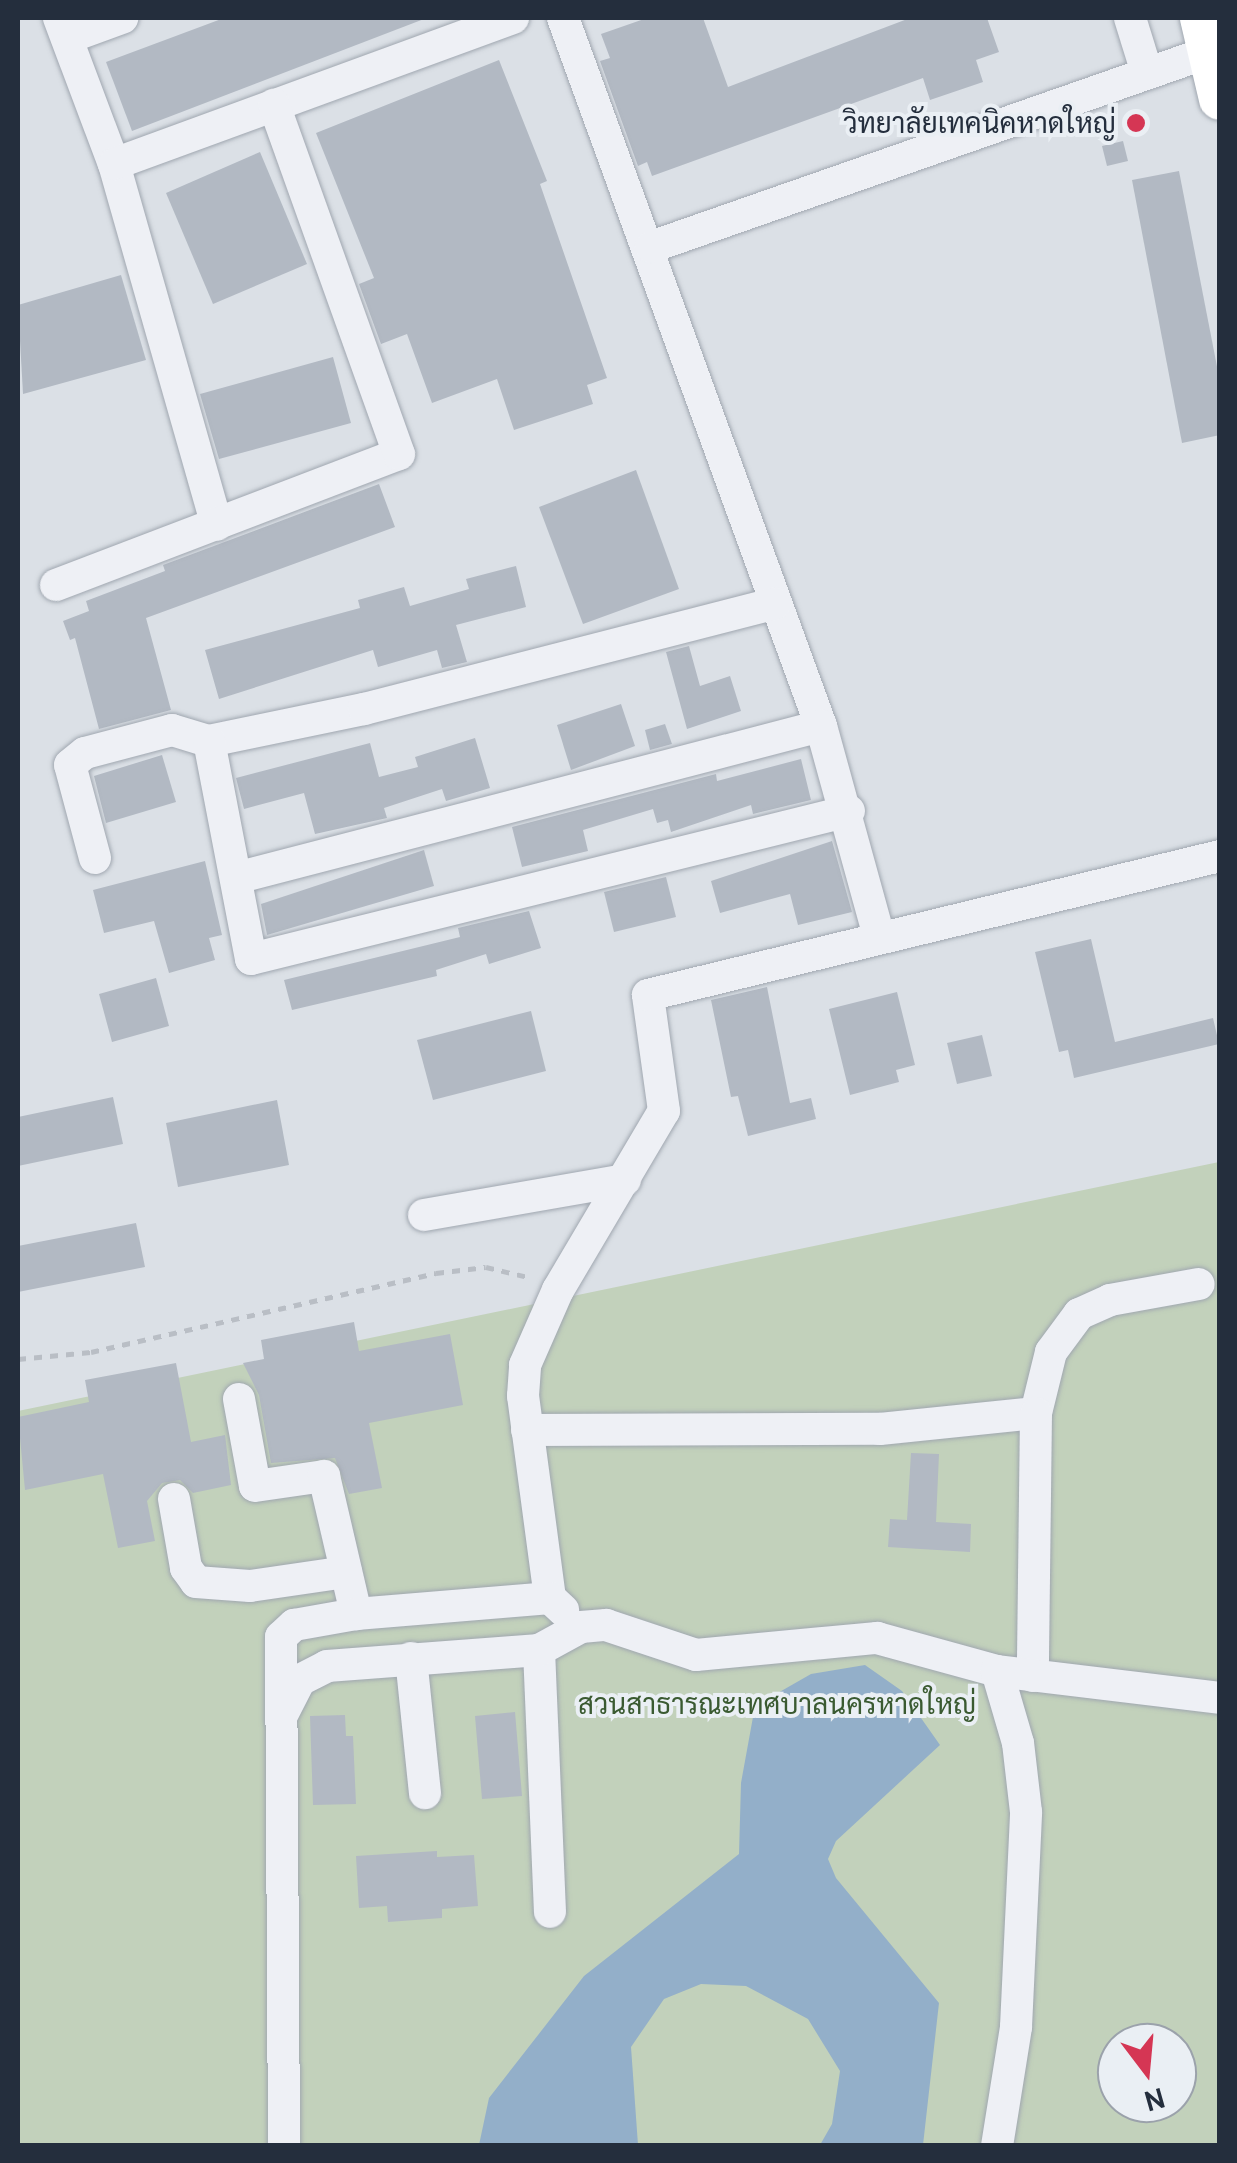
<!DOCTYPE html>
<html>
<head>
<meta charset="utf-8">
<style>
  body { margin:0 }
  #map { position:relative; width:1237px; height:2163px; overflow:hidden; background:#dbe0e6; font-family:Cabin,Sarabun,sans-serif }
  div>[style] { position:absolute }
  .green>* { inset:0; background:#c2d1bb }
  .water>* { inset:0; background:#93afc9 }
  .building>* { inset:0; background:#b2b9c3 }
  .path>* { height:5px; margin-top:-2.5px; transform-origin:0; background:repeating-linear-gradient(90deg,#b9bec5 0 8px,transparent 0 16px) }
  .roads { filter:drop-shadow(0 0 2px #a0a7b0) drop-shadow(0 0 2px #a0a7b0) }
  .minor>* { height:32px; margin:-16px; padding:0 16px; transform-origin:16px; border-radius:16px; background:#eef0f5 }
  .major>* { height:42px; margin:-21px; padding:0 21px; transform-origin:21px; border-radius:21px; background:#fff }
  .dots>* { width:28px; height:28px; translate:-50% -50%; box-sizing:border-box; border:5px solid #eaeff4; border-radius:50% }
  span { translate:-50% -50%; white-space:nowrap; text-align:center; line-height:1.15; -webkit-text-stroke:8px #eaeff4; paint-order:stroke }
  .poi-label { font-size:28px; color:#242e3d }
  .right { translate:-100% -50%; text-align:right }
  .park-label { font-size:28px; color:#3a5a31 }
  .frame { position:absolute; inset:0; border:20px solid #242e3d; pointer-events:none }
  .north { position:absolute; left:1097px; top:2023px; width:100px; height:100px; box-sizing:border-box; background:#eaeff4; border:2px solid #9ba2ab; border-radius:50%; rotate:164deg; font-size:28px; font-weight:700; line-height:40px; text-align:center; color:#242e3d }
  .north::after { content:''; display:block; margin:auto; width:35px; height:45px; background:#d53654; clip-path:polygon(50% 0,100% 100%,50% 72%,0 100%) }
</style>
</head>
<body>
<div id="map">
  <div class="green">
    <div style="clip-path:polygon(evenodd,1219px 1162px,1219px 2145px,18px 2145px,18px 1411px,1219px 1162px,1117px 2043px,1177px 2043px,1177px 2103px,1117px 2103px,1117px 2043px)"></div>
  </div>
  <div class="water">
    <div style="clip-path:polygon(865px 1665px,902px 1691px,940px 1745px,836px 1841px,828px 1859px,836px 1878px,939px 2003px,923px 2145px,820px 2145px,832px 2124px,840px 2071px,808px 2019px,746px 1986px,701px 1984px,664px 1999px,631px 2047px,638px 2145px,479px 2145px,489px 2098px,584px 1976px,739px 1854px,741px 1783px,755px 1706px,811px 1674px)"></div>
  </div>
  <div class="building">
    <div style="clip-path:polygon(224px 18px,424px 18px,424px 19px,132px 131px,106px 62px)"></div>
    <div style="clip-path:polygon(647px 18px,703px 18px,728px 87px,910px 18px,987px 18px,999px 52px,976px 60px,983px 82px,930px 100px,923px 78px,652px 176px,647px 162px,638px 166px,600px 61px,610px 58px,601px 34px)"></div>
    <div style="clip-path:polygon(499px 60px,547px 181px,540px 184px,607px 378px,587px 385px,593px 404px,514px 430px,497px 379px,432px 403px,407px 334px,381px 344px,359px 284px,374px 278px,316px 133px)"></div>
    <div style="clip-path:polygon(1123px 141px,1128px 161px,1107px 166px,1102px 146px)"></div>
    <div style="clip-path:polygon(260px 152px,307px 264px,213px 304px,166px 193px)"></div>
    <div style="clip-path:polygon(1179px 171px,1220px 382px,1220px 435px,1182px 443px,1132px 180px)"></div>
    <div style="clip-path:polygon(121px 275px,146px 360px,23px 394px,18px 305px)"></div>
    <div style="clip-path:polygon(333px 357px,351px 423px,219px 459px,200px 394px)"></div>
    <div style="clip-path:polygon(636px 470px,679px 589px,583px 624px,539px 507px)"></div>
    <div style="clip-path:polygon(379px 484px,395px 527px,146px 618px,171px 710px,99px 729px,75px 638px,70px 640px,63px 621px,89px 611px,86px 601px,165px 571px,163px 565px)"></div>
    <div style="clip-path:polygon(516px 566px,526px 607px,456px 625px,467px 662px,442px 668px,437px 650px,378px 667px,373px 650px,219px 699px,205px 650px,360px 608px,358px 600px,404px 587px,410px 606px,469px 589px,466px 579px)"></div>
    <div style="clip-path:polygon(689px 646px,700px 686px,730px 676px,741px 711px,687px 729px,666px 652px)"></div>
    <div style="clip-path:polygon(621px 704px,635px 746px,571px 770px,557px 725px)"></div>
    <div style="clip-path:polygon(665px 724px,672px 744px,650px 750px,645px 730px)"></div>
    <div style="clip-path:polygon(475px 738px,490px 788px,446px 801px,442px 789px,384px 808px,387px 818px,315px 834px,304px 793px,244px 809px,236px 778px,370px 743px,379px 777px,418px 767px,415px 757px)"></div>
    <div style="clip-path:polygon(162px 755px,176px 802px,106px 823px,94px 776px)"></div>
    <div style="clip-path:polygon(801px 759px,811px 800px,753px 814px,751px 805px,671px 832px,668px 820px,657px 823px,653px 809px,583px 830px,588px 851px,522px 867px,512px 827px,716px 774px,717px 781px)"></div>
    <div style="clip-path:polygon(832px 841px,852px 912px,798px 925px,790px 894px,720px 913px,711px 881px)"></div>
    <div style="clip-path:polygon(424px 850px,434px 886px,267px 935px,261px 904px)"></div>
    <div style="clip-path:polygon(205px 861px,222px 935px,209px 938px,215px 960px,169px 973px,154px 921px,104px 933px,93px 890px)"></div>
    <div style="clip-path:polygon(666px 877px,676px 917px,614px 932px,604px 892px)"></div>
    <div style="clip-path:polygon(529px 911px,541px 948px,489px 964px,486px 954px,436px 970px,437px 976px,292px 1010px,284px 980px,460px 937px,458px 928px)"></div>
    <div style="clip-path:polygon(1091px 939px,1115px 1042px,1213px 1018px,1219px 1044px,1074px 1078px,1068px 1050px,1059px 1052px,1035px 952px)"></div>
    <div style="clip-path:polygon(156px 978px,169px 1026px,112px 1042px,99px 994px)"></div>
    <div style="clip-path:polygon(767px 987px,790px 1103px,811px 1098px,816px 1119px,748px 1136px,738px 1096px,731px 1097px,711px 1000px)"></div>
    <div style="clip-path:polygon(897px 992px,915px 1065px,896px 1070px,899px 1082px,850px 1095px,829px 1009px)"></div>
    <div style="clip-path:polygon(531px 1011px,546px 1071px,433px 1100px,417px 1040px)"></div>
    <div style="clip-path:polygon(982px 1035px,992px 1076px,957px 1084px,947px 1043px)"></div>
    <div style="clip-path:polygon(113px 1097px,123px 1144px,18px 1166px,18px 1117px)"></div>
    <div style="clip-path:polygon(277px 1100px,289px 1165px,178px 1187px,166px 1123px)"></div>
    <div style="clip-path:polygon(136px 1223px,145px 1267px,18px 1292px,18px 1246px)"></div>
    <div style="clip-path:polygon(354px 1322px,359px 1351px,450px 1334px,463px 1405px,369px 1423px,382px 1488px,349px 1494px,335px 1458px,271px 1463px,259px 1395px,243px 1363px,264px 1359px,261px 1340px)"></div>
    <div style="clip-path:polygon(176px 1363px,191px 1442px,225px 1435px,231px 1485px,193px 1493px,180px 1480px,162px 1483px,147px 1501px,155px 1541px,118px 1548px,103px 1474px,25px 1490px,18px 1417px,89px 1402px,85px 1380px)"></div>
    <div style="clip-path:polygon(911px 1453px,939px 1454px,936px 1522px,971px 1524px,970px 1552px,888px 1547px,890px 1519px,907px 1520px)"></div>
    <div style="clip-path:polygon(515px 1712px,522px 1796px,482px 1799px,475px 1716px)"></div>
    <div style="clip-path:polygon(345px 1715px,346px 1736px,353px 1736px,356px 1804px,313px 1805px,310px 1716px)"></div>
    <div style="clip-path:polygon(437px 1851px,437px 1857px,474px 1855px,478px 1906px,442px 1909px,442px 1918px,388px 1922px,387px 1906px,359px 1908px,356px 1856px)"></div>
  </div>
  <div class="path">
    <div style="left:18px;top:1359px;width:73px;rotate:-5.5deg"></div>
    <div style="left:91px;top:1352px;width:354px;rotate:-12.9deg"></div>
    <div style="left:436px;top:1273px;width:50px;rotate:-6.8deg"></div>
    <div style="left:486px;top:1267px;width:47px;rotate:13.4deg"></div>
  </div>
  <div class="roads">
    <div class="minor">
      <div style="left:59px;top:18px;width:156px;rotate:69.4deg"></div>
      <div style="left:114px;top:164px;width:375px;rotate:74.1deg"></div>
      <div style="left:563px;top:18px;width:754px;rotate:69.98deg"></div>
      <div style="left:821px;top:726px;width:218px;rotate:74.6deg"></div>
      <div style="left:1130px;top:18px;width:58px;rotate:72.8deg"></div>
      <div style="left:67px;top:38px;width:59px;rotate:-20deg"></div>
      <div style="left:114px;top:164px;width:425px;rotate:-20.1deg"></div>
      <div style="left:651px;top:247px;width:591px;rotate:-19.26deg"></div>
      <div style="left:56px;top:585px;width:367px;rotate:-20.9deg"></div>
      <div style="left:399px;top:454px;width:371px;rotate:-109.7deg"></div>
      <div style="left:209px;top:741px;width:158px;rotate:-11.7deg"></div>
      <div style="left:364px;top:709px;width:425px;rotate:-14.4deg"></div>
      <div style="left:95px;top:858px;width:96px;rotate:-105deg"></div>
      <div style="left:70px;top:765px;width:19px;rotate:-39deg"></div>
      <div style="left:85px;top:753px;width:90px;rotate:-14.8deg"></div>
      <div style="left:172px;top:730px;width:39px;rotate:17deg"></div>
      <div style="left:209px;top:741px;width:222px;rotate:79.1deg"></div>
      <div style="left:251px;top:959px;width:616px;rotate:-13.9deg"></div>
      <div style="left:236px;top:878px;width:604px;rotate:-14.57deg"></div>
      <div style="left:424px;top:1215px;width:204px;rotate:-9.9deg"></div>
      <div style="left:239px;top:1399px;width:88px;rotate:79.6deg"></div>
      <div style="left:255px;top:1486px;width:70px;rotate:-8.2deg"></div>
      <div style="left:324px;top:1476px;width:142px;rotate:76.9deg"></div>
      <div style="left:1036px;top:1413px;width:63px;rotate:-76.2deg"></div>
      <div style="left:1051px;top:1352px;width:47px;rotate:-53.6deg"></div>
      <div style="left:1079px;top:1314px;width:34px;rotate:-24deg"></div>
      <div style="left:1110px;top:1300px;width:90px;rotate:-10.2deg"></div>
      <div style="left:527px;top:1430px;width:353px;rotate:-0.2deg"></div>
      <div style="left:880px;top:1429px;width:157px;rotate:-5.9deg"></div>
      <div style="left:1036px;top:1413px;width:263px;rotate:90.7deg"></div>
      <div style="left:174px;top:1499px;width:70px;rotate:80.1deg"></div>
      <div style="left:186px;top:1568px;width:17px;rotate:54deg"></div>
      <div style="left:196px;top:1582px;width:54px;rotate:4.2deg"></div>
      <div style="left:250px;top:1586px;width:97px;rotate:-8.3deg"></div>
      <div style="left:550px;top:1598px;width:204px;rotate:-97.6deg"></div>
      <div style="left:523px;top:1396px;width:31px;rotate:-86deg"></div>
      <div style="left:525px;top:1365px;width:82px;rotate:-66.3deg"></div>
      <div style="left:558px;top:1290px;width:208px;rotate:-59.4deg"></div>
      <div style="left:664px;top:1111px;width:117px;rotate:-97.9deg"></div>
      <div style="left:648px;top:995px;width:589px;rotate:-13.66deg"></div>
      <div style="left:539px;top:1650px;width:262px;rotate:87.6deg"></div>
      <div style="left:411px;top:1658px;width:136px;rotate:84.1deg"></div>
      <div style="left:282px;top:1715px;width:39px;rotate:-63deg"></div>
      <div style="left:300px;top:1680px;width:30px;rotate:-27deg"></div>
      <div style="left:327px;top:1666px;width:213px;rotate:-4.3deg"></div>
      <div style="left:539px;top:1650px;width:48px;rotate:-28.7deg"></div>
      <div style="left:581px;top:1627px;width:25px;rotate:-5deg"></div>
      <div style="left:606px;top:1625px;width:95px;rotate:18.4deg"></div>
      <div style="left:696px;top:1655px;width:182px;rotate:-5.4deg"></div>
      <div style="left:877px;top:1638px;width:124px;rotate:15.4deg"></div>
      <div style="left:997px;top:1671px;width:225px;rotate:6.9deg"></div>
      <div style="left:284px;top:2146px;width:509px;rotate:-90.34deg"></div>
      <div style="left:281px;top:1637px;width:18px;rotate:-43deg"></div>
      <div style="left:294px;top:1625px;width:63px;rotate:-10.1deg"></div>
      <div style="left:356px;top:1614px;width:195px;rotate:-4.7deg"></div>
      <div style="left:550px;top:1598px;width:18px;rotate:43deg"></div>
      <div style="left:997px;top:2146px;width:121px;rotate:-80.9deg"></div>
      <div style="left:1016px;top:2027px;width:215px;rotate:-87.3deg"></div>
      <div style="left:1026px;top:1812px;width:69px;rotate:-96.6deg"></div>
      <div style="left:1018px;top:1743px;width:75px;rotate:-106.3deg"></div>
    </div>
    <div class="major">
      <div style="left:1201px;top:18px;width:83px;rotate:76.8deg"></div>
    </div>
  </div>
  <div class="dots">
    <div style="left:1136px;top:123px;background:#d53654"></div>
  </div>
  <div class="poi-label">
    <span class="right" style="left:1116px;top:123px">วิทยาลัยเทคนิคหาดใหญ่</span>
  </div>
  <div class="park-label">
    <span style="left:777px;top:1704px">สวนสาธารณะเทศบาลนครหาดใหญ่</span>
  </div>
  <div class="frame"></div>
  <div class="north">N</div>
</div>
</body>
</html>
